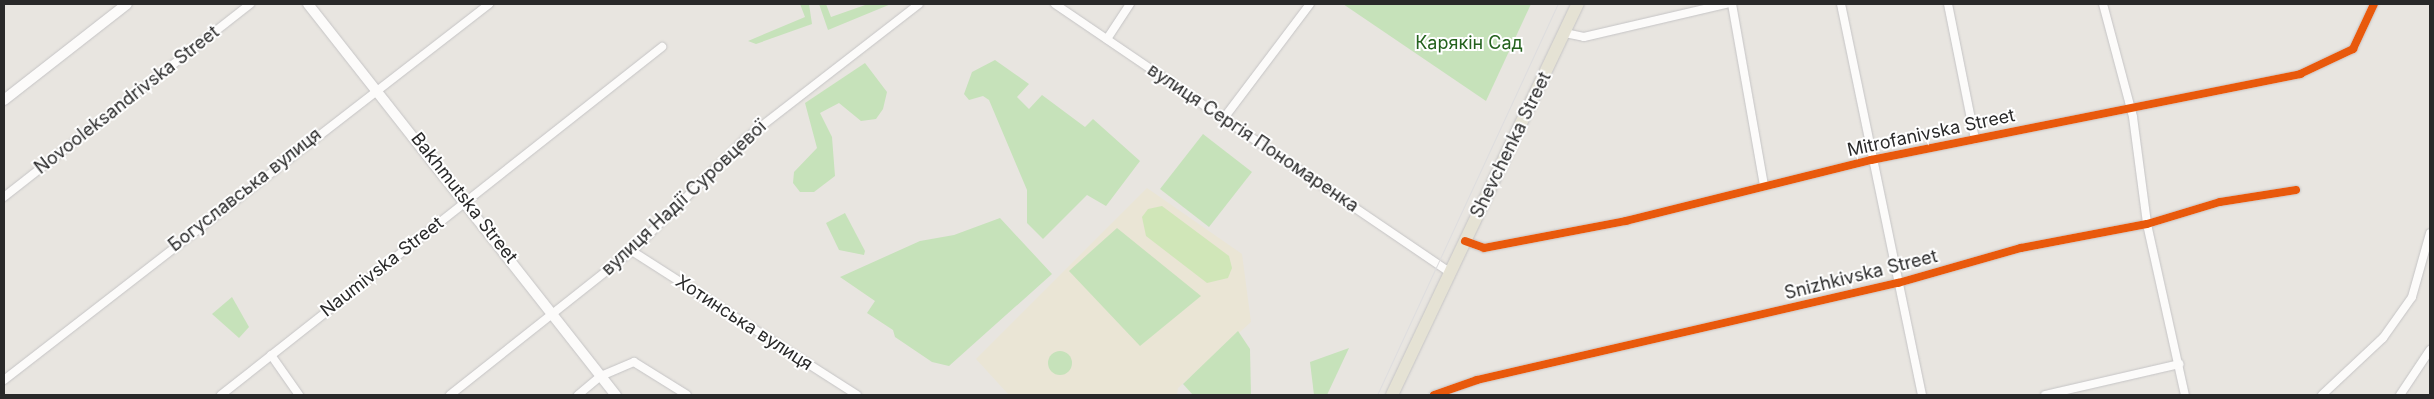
<!DOCTYPE html>
<html>
<head>
<meta charset="utf-8">
<style>
  body { margin:0 }
  #map { position:relative; width:2434px; height:399px; overflow:hidden; background:#e8e5e0; font-family:Inter,sans-serif }
  div>[style] { position:absolute }
  .education>* { inset:0; background:#eae5d5 }
  .green>* { inset:0; background:#c6e2ba }
  .round { border-radius:50% }
  .pitch>* { inset:0; background:#d0e6b8 }
  .roads { filter:drop-shadow(0 0 1px #c5c4c5) drop-shadow(0 0 1px #c5c4c5) }
  .minor>* { height:8px; margin:-4px; padding:0 4px; transform-origin:4px; border-radius:4px; background:#fcfbfa }
  .tertiary>* { height:10px; margin:-5px; padding:0 5px; transform-origin:5px; border-radius:5px; background:#fcfbfa }
  .primary>* { height:12px; margin:-6px; padding:0 6px; transform-origin:6px; border-radius:6px; background:#e5e2d4 }
  .tram>* { height:1px; margin:-0.5px; padding:0 0.5px; transform-origin:0.5px; border-radius:0.5px; background:#deddde }
  .cycleway>* { height:8px; margin:-4px; padding:0 4px; transform-origin:4px; border-radius:4px; background:#e8590c }
  span { translate:-50% -50%; white-space:nowrap; text-align:center; line-height:1.15; -webkit-text-stroke:4px #fff; paint-order:stroke }
  .park-label { font-size:18px; color:#24621d }
  .street-label { font-size:18px; color:#292929 }
  .frame { position:absolute; inset:0; border:5px solid #292929; pointer-events:none }
</style>
</head>
<body>
<div id="map">
  <div class="education">
    <div style="clip-path:polygon(1147px 188px,1242px 254px,1251px 322px,1178px 388px,1177px 395px,1009px 395px,976px 359px)"></div>
  </div>
  <div class="green">
    <div style="clip-path:polygon(800px 4px,809px 4px,812px 24px,756px 44px,748px 41px,805px 17px)"></div>
    <div style="clip-path:polygon(819px 4px,826px 4px,831px 17px,868px 4px,891px 4px,828px 30px)"></div>
    <div style="clip-path:polygon(1343px 4px,1531px 4px,1486px 101px)"></div>
    <div style="clip-path:polygon(995px 60px,1029px 84px,1017px 97px,1029px 109px,1042px 95px,1085px 127px,1093px 119px,1140px 161px,1106px 206px,1087px 195px,1043px 239px,1027px 223px,1027px 190px,989px 100px,983px 96px,969px 100px,964px 94px,972px 72px)"></div>
    <div style="clip-path:polygon(865px 63px,887px 92px,883px 109px,876px 119px,861px 121px,839px 103px,820px 113px,832px 137px,835px 176px,814px 192px,800px 192px,793px 183px,794px 172px,817px 148px,805px 103px)"></div>
    <div style="clip-path:polygon(1203px 134px,1252px 172px,1209px 227px,1160px 189px)"></div>
    <div style="clip-path:polygon(845px 213px,865px 251px,864px 255px,839px 250px,826px 223px)"></div>
    <div style="clip-path:polygon(1000px 218px,1052px 274px,949px 366px,932px 362px,895px 337px,893px 330px,867px 313px,875px 301px,840px 277px,920px 241px,954px 235px)"></div>
    <div style="clip-path:polygon(1117px 228px,1201px 296px,1140px 346px,1069px 271px)"></div>
    <div style="clip-path:polygon(232px 297px,249px 327px,239px 338px,212px 314px)"></div>
    <div style="clip-path:polygon(1238px 331px,1250px 349px,1251px 395px,1193px 395px,1183px 384px)"></div>
    <div style="clip-path:polygon(1349px 348px,1327px 395px,1314px 395px,1310px 362px)"></div>
    <div class="round" style="left:1048px;top:351px;width:24px;height:24px"></div>
  </div>
  <div class="pitch">
    <div style="clip-path:polygon(1162px 206px,1229px 256px,1232px 268px,1228px 278px,1207px 283px,1146px 236px,1142px 217px,1148px 209px)"></div>
  </div>
  <div class="roads">
    <div class="minor">
      <div style="left:1055px;top:4px;width:477px;rotate:34.2deg"></div>
      <div style="left:1732px;top:4px;width:184px;rotate:80deg"></div>
      <div style="left:1841px;top:4px;width:399px;rotate:78.3deg"></div>
      <div style="left:1948px;top:4px;width:138px;rotate:78.7deg"></div>
      <div style="left:2103px;top:4px;width:117px;rotate:75.1deg"></div>
      <div style="left:2133px;top:117px;width:108px;rotate:82.5deg"></div>
      <div style="left:2147px;top:224px;width:175px;rotate:77.5deg"></div>
      <div style="left:1565px;top:33px;width:19px;rotate:12deg"></div>
      <div style="left:1584px;top:37px;width:146px;rotate:-13.1deg"></div>
      <div style="left:1107px;top:39px;width:42px;rotate:-56.7deg"></div>
      <div style="left:1224px;top:118px;width:143px;rotate:-53deg"></div>
      <div style="left:4px;top:197px;width:313px;rotate:-38.1deg"></div>
      <div style="left:1465px;top:241px;width:20px;rotate:20deg"></div>
      <div style="left:1484px;top:248px;width:145px;rotate:-10.8deg"></div>
      <div style="left:1626px;top:221px;width:252px;rotate:-14deg"></div>
      <div style="left:1871px;top:160px;width:438px;rotate:-11.3deg"></div>
      <div style="left:2300px;top:74px;width:59px;rotate:-25.3deg"></div>
      <div style="left:2353px;top:49px;width:50px;rotate:-65deg"></div>
      <div style="left:632px;top:251px;width:267px;rotate:32.6deg"></div>
      <div style="left:271px;top:355px;width:49px;rotate:55deg"></div>
      <div style="left:4px;top:380px;width:614px;rotate:-37.78deg"></div>
      <div style="left:221px;top:395px;width:562px;rotate:-38.28deg"></div>
      <div style="left:450px;top:395px;width:232px;rotate:-38.4deg"></div>
      <div style="left:632px;top:251px;width:159px;rotate:-44.7deg"></div>
      <div style="left:745px;top:139px;width:220px;rotate:-37.8deg"></div>
      <div style="left:578px;top:395px;width:30px;rotate:-40deg"></div>
      <div style="left:601px;top:376px;width:36px;rotate:-23deg"></div>
      <div style="left:634px;top:362px;width:62px;rotate:31.9deg"></div>
      <div style="left:1434px;top:395px;width:46px;rotate:-19.2deg"></div>
      <div style="left:1477px;top:380px;width:432px;rotate:-13deg"></div>
      <div style="left:1898px;top:283px;width:128px;rotate:-15.9deg"></div>
      <div style="left:2021px;top:248px;width:128px;rotate:-10.8deg"></div>
      <div style="left:2147px;top:224px;width:76px;rotate:-16.8deg"></div>
      <div style="left:2220px;top:202px;width:77px;rotate:-9deg"></div>
      <div style="left:2045px;top:395px;width:138px;rotate:-13deg"></div>
      <div style="left:2322px;top:395px;width:83px;rotate:-43.1deg"></div>
      <div style="left:2383px;top:338px;width:50px;rotate:-54.7deg"></div>
      <div style="left:2412px;top:297px;width:66px;rotate:-74.3deg"></div>
      <div style="left:2400px;top:395px;width:54px;rotate:-56.3deg"></div>
    </div>
    <div class="tertiary">
      <div style="left:308px;top:4px;width:498px;rotate:51.8deg"></div>
      <div style="left:4px;top:100px;width:156px;rotate:-38deg"></div>
    </div>
    <div class="primary">
      <div style="left:1392px;top:395px;width:433px;rotate:-64.6deg"></div>
    </div>
  </div>
  <div class="tram">
    <div style="left:1377px;top:395px;width:431px;rotate:-65.2deg"></div>
  </div>
  <div class="cycleway">
    <div style="left:1465px;top:241px;width:20px;rotate:20deg"></div>
    <div style="left:1484px;top:248px;width:145px;rotate:-10.8deg"></div>
    <div style="left:1626px;top:221px;width:252px;rotate:-14deg"></div>
    <div style="left:1871px;top:160px;width:438px;rotate:-11.3deg"></div>
    <div style="left:2300px;top:74px;width:59px;rotate:-25.3deg"></div>
    <div style="left:2353px;top:49px;width:50px;rotate:-65deg"></div>
    <div style="left:1434px;top:395px;width:46px;rotate:-19.2deg"></div>
    <div style="left:1477px;top:380px;width:432px;rotate:-13deg"></div>
    <div style="left:1898px;top:283px;width:128px;rotate:-15.9deg"></div>
    <div style="left:2021px;top:248px;width:128px;rotate:-10.8deg"></div>
    <div style="left:2147px;top:224px;width:76px;rotate:-16.8deg"></div>
    <div style="left:2220px;top:202px;width:77px;rotate:-9deg"></div>
  </div>
  <div class="park-label">
    <span style="left:1469px;top:43px">Карякін Сад</span>
  </div>
  <div class="street-label">
    <span style="left:127px;top:100px;rotate:-38deg">Novooleksandrivska Street</span>
    <span style="left:1931px;top:133px;rotate:-12deg">Mitrofanivska Street</span>
    <span style="left:1253px;top:138px;rotate:34deg">вулиця Сергія Пономаренка</span>
    <span style="left:1511px;top:145px;rotate:-64deg">Shevchenka Street</span>
    <span style="left:245px;top:190px;rotate:-38deg">Богуславська вулиця</span>
    <span style="left:464px;top:198px;rotate:52deg">Bakhmutska Street</span>
    <span style="left:684px;top:198px;rotate:-43deg">вулиця Надії Суровцевої</span>
    <span style="left:382px;top:267px;rotate:-38deg">Naumivska Street</span>
    <span style="left:1861px;top:275px;rotate:-14deg">Snizhkivska Street</span>
    <span style="left:744px;top:323px;rotate:33deg">Хотинська вулиця</span>
  </div>
  <div class="frame"></div>
</div>
</body>
</html>
